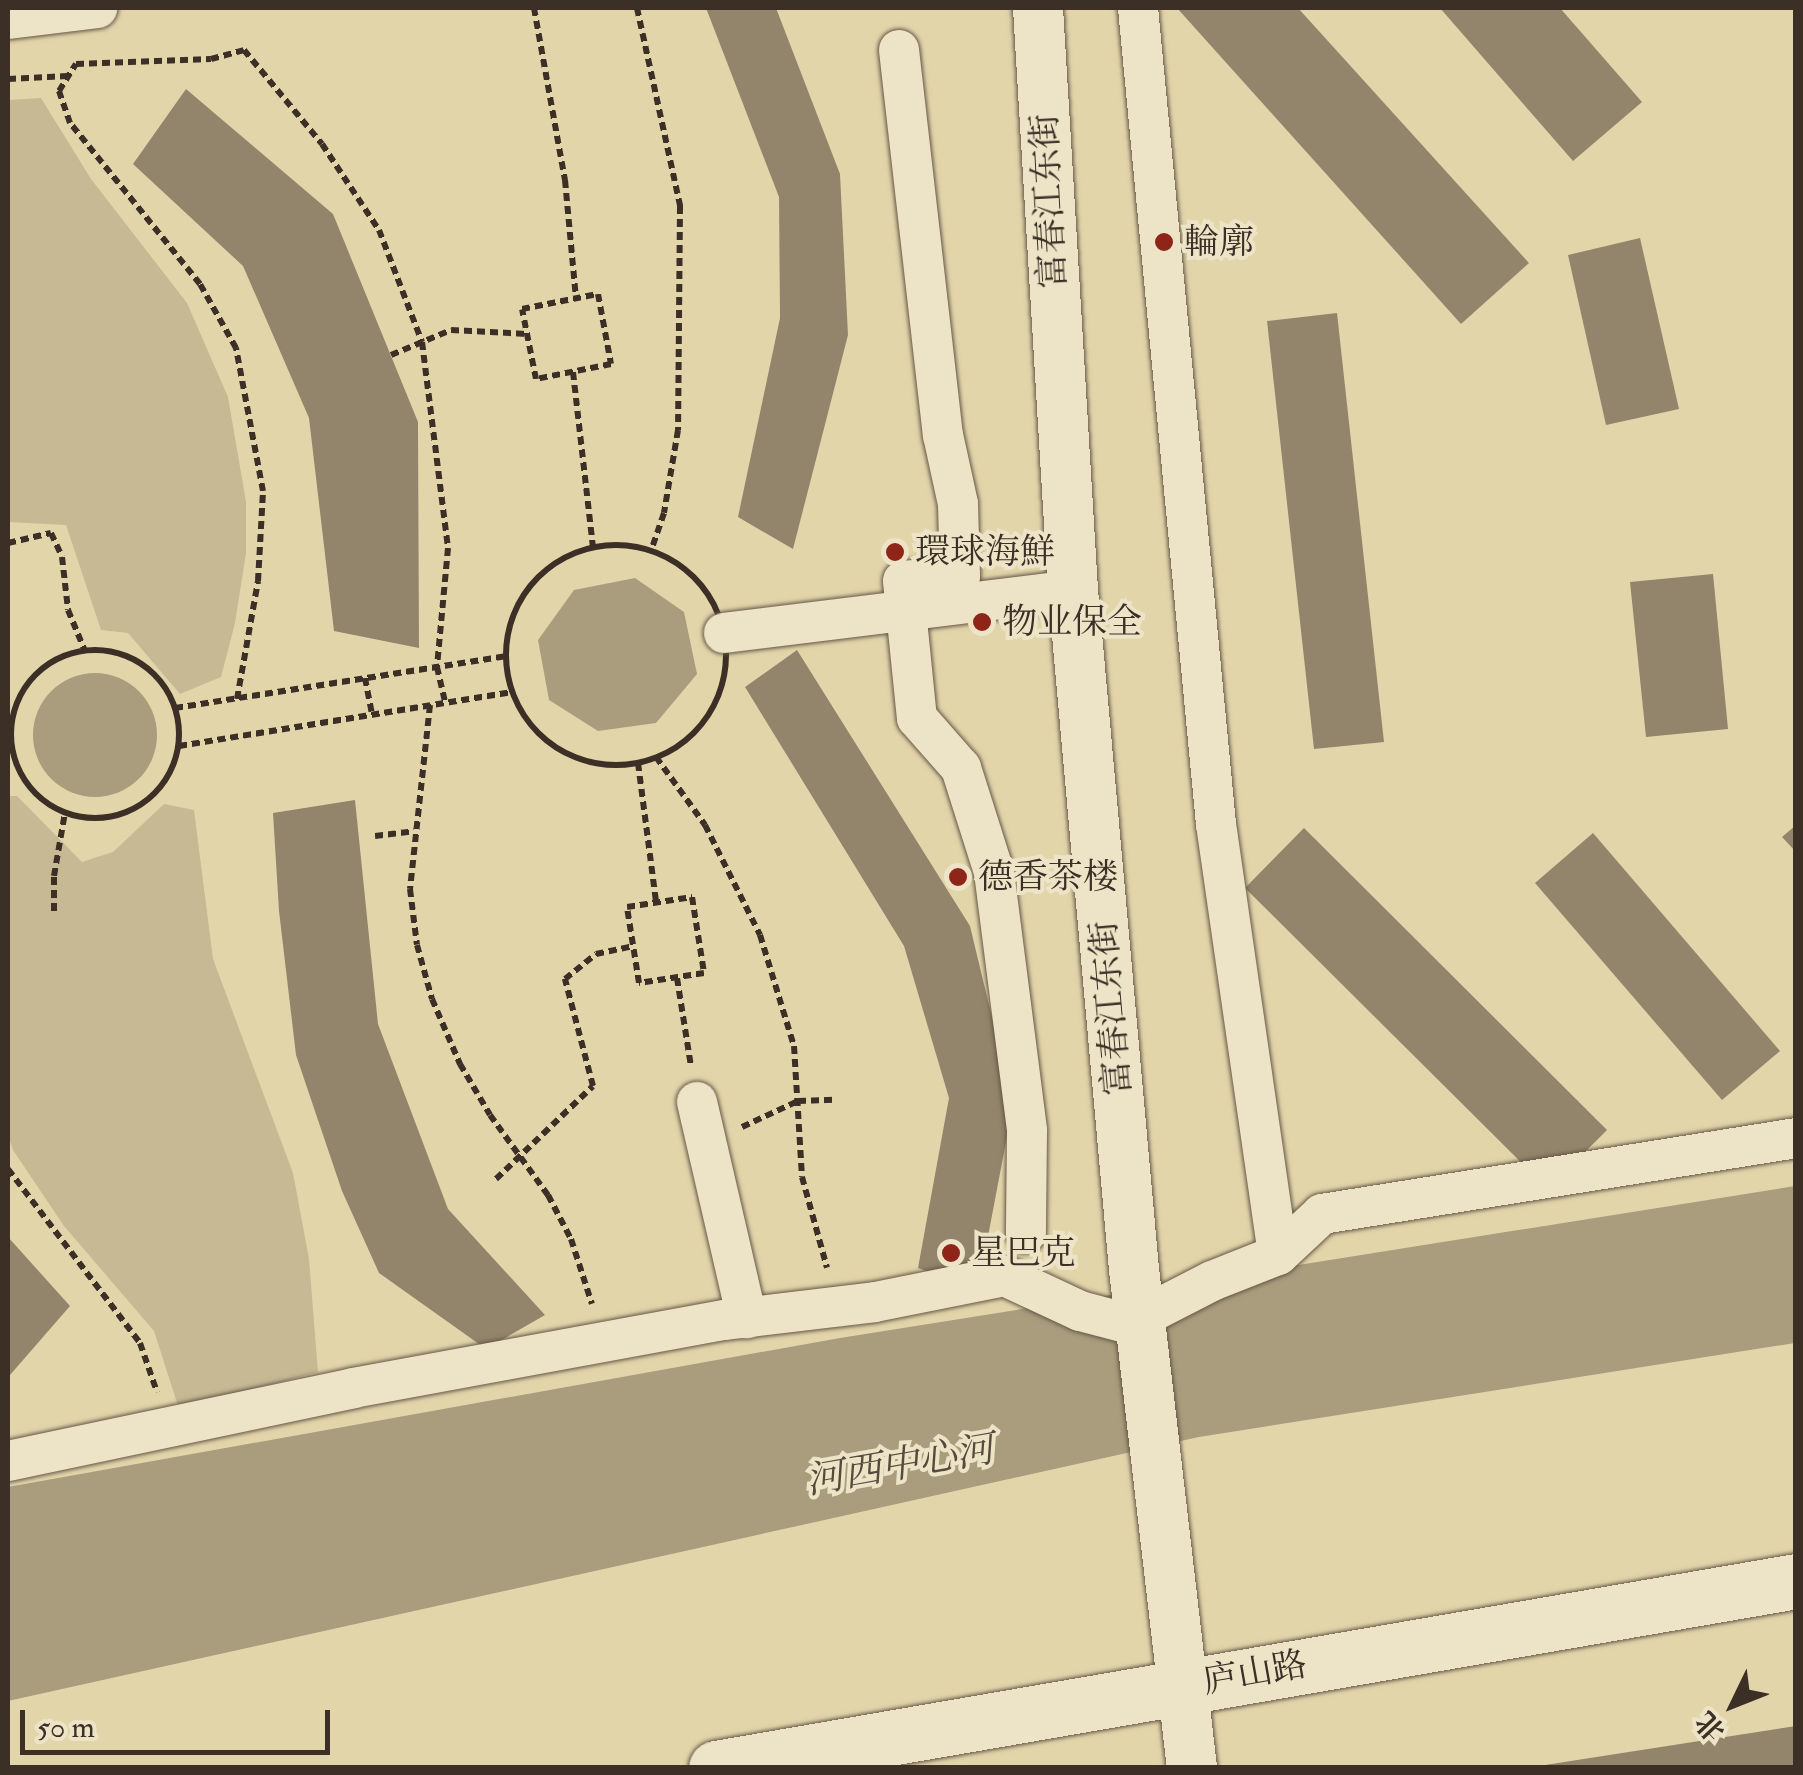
<!DOCTYPE html>
<html>
<head>
<meta charset="utf-8">
<style>
  body { margin:0 }
  #map { position:relative; width:1803px; height:1775px; overflow:hidden; background:#e3d5aa; font-family:"IM FELL Double Pica","Noto Serif SC",serif }
  div>[style] { position:absolute }
  .green>* { inset:0; background:#c6b994 }
  .water>* { inset:0; background:#aa9d7d }
  .round { border-radius:50% }
  .building>* { inset:0; background:#92856b }
  .path>* { height:6px; margin-top:-3px; transform-origin:0; background:repeating-linear-gradient(90deg,#3b2f26 0 8px,transparent 0 13px) }
  .path>.ring { margin:-3px; padding:0; box-sizing:content-box; background:none; border:6px solid #3b2f26; border-radius:50% }
  .roads { filter:drop-shadow(0 0 2px #655847) drop-shadow(0 0 2px #655847) }
  .minor>* { height:40px; margin:-20px; padding:0 20px; transform-origin:20px; border-radius:20px; background:#ede4c8 }
  .tertiary>* { height:50px; margin:-25px; padding:0 25px; transform-origin:25px; border-radius:25px; background:#ede4c8 }
  .secondary>* { height:55px; margin:-27.5px; padding:0 27.5px; transform-origin:27.5px; border-radius:27.5px; background:#ede4c8 }
  .dots>* { width:28px; height:28px; translate:-50% -50%; box-sizing:border-box; border:5px solid #ede4c8; border-radius:50% }
  span { translate:-50% -50%; white-space:nowrap; text-align:center; line-height:1.15; -webkit-text-stroke:8px #ede4c8; paint-order:stroke }
  .street-label { font-size:35px; color:#3b2f26 }
  .poi-label { font-size:35px; color:#3b2f26 }
  .left { translate:0 -50%; text-align:left }
  .water-label { font-size:38px; color:#574a3c; font-style:italic }
  .frame { position:absolute; inset:0; border:10px solid #3b2f26; pointer-events:none }
  .north { position:absolute; left:1683px; top:1655px; width:100px; height:100px; -webkit-text-stroke:8px #ede4c8; paint-order:stroke; rotate:227deg; font-size:28px; font-weight:700; line-height:40px; text-align:center; color:#3b2f26 }
  .north::after { content:''; display:block; margin:auto; width:35px; height:45px; background:#3b2f26; clip-path:polygon(50% 0,100% 100%,50% 72%,0 100%) }
  .scale { position:absolute; left:20px; top:1710px; width:310px; height:45px; box-sizing:border-box; border:5px solid #3b2f26; border-top:0; padding-left:12px; font-size:30px; line-height:35px; white-space:nowrap; color:#3b2f26; -webkit-text-stroke:8px #ede4c8; paint-order:stroke }
</style>
</head>
<body>
<div id="map">
  <div class="green">
    <div style="clip-path:polygon(41px 98px,91px 179px,187px 303px,228px 397px,246px 502px,246px 553px,235px 623px,221px 677px,180px 694px,128px 633px,101px 630px,66px 525px,8px 522px,8px 100px)"></div>
    <div style="clip-path:polygon(8px 796px,17px 796px,82px 862px,113px 852px,164px 804px,194px 810px,213px 959px,293px 1173px,309px 1259px,318px 1372px,179px 1409px,154px 1331px,64px 1226px,13px 1150px,8px 1135px)"></div>
  </div>
  <div class="water">
    <div style="clip-path:polygon(635px 578px,684px 612px,697px 674px,656px 723px,598px 731px,549px 700px,538px 640px,574px 590px)"></div>
    <div class="round" style="left:33px;top:673px;width:124px;height:124px"></div>
    <div style="clip-path:polygon(1795px 1186px,1795px 1343px,1199px 1437px,8px 1701px,8px 1487px,840px 1338px)"></div>
  </div>
  <div class="building">
    <div style="clip-path:polygon(706px 8px,776px 8px,840px 174px,848px 335px,793px 549px,738px 517px,780px 318px,779px 197px)"></div>
    <div style="clip-path:polygon(1177px 8px,1298px 8px,1529px 263px,1461px 324px)"></div>
    <div style="clip-path:polygon(1440px 8px,1560px 8px,1642px 102px,1573px 161px)"></div>
    <div style="clip-path:polygon(186px 89px,333px 214px,418px 422px,419px 648px,334px 631px,309px 418px,243px 266px,133px 164px)"></div>
    <div style="clip-path:polygon(1640px 238px,1679px 409px,1606px 425px,1568px 255px)"></div>
    <div style="clip-path:polygon(1337px 313px,1384px 742px,1314px 749px,1267px 321px)"></div>
    <div style="clip-path:polygon(1713px 574px,1728px 729px,1646px 737px,1630px 582px)"></div>
    <div style="clip-path:polygon(797px 650px,970px 926px,1013px 1105px,978px 1289px,918px 1268px,949px 1098px,904px 946px,745px 687px)"></div>
    <div style="clip-path:polygon(355px 800px,378px 1024px,448px 1209px,545px 1315px,486px 1349px,379px 1273px,342px 1191px,296px 1055px,279px 911px,273px 813px)"></div>
    <div style="clip-path:polygon(1796px 825px,1796px 852px,1782px 837px)"></div>
    <div style="clip-path:polygon(1304px 828px,1607px 1130px,1548px 1189px,1245px 888px)"></div>
    <div style="clip-path:polygon(1593px 833px,1780px 1051px,1722px 1100px,1535px 883px)"></div>
    <div style="clip-path:polygon(8px 1237px,70px 1306px,10px 1375px,8px 1372px)"></div>
    <div style="clip-path:polygon(1796px 1726px,1796px 1768px,1545px 1768px,1545px 1765px)"></div>
  </div>
  <div class="path">
    <div style="left:534px;top:8px;width:175px;rotate:79.8deg"></div>
    <div style="left:565px;top:180px;width:120px;rotate:84.7deg"></div>
    <div style="left:637px;top:8px;width:203px;rotate:77.7deg"></div>
    <div style="left:680px;top:206px;width:224px;rotate:90.5deg"></div>
    <div style="left:678px;top:430px;width:84px;rotate:99.6deg"></div>
    <div style="left:664px;top:513px;width:40px;rotate:108.9deg"></div>
    <div style="left:8px;top:79px;width:60px;rotate:-2.9deg"></div>
    <div style="left:598px;top:294px;width:71px;rotate:79.5deg"></div>
    <div style="left:611px;top:364px;width:76px;rotate:168.7deg"></div>
    <div style="left:536px;top:379px;width:71px;rotate:-101.3deg"></div>
    <div style="left:522px;top:309px;width:77px;rotate:-11.2deg"></div>
    <div style="left:391px;top:355px;width:65px;rotate:-22.6deg"></div>
    <div style="left:451px;top:330px;width:76px;rotate:3deg"></div>
    <div style="left:573px;top:372px;width:177px;rotate:83.5deg"></div>
    <div style="left:8px;top:543px;width:44px;rotate:-13.1deg"></div>
    <div style="left:51px;top:533px;width:26px;rotate:65deg"></div>
    <div style="left:62px;top:557px;width:53px;rotate:83.5deg"></div>
    <div style="left:68px;top:610px;width:44px;rotate:67.5deg"></div>
    <div class="ring" style="left:506px;top:545px;width:214px;height:214px"></div>
    <div class="ring" style="left:11px;top:650px;width:162px;height:162px"></div>
    <div style="left:365px;top:678px;width:37px;rotate:79deg"></div>
    <div style="left:237px;top:699px;width:120px;rotate:-79.9deg"></div>
    <div style="left:258px;top:581px;width:90px;rotate:-86.8deg"></div>
    <div style="left:263px;top:491px;width:146px;rotate:-100.7deg"></div>
    <div style="left:236px;top:348px;width:73px;rotate:-119.4deg"></div>
    <div style="left:200px;top:284px;width:207px;rotate:-128.9deg"></div>
    <div style="left:70px;top:123px;width:34px;rotate:-109deg"></div>
    <div style="left:59px;top:91px;width:32px;rotate:-58deg"></div>
    <div style="left:76px;top:64px;width:135px;rotate:-2.1deg"></div>
    <div style="left:211px;top:59px;width:34px;rotate:-15deg"></div>
    <div style="left:244px;top:50px;width:122px;rotate:50.3deg"></div>
    <div style="left:322px;top:144px;width:103px;rotate:56.5deg"></div>
    <div style="left:379px;top:230px;width:120px;rotate:69deg"></div>
    <div style="left:422px;top:342px;width:208px;rotate:82.8deg"></div>
    <div style="left:448px;top:548px;width:120px;rotate:95.3deg"></div>
    <div style="left:437px;top:667px;width:36px;rotate:77deg"></div>
    <div style="left:430px;top:705px;width:185px;rotate:96.2deg"></div>
    <div style="left:410px;top:889px;width:56px;rotate:82.9deg"></div>
    <div style="left:417px;top:945px;width:56px;rotate:74.5deg"></div>
    <div style="left:432px;top:999px;width:71px;rotate:66.7deg"></div>
    <div style="left:460px;top:1064px;width:59px;rotate:59.5deg"></div>
    <div style="left:490px;top:1115px;width:99px;rotate:54.1deg"></div>
    <div style="left:548px;top:1195px;width:50px;rotate:62.4deg"></div>
    <div style="left:571px;top:1239px;width:68px;rotate:72.1deg"></div>
    <div style="left:175px;top:708px;width:336px;rotate:-8.9deg"></div>
    <div style="left:179px;top:746px;width:337px;rotate:-9.2deg"></div>
    <div style="left:656px;top:757px;width:84px;rotate:54.2deg"></div>
    <div style="left:705px;top:825px;width:123px;rotate:63.4deg"></div>
    <div style="left:760px;top:935px;width:116px;rotate:73deg"></div>
    <div style="left:794px;top:1046px;width:131px;rotate:86.5deg"></div>
    <div style="left:802px;top:1177px;width:94px;rotate:74.6deg"></div>
    <div style="left:638px;top:763px;width:140px;rotate:82.6deg"></div>
    <div style="left:375px;top:836px;width:39px;rotate:-7deg"></div>
    <div style="left:692px;top:897px;width:77px;rotate:81deg"></div>
    <div style="left:704px;top:973px;width:66px;rotate:171.3deg"></div>
    <div style="left:639px;top:983px;width:77px;rotate:-99deg"></div>
    <div style="left:627px;top:907px;width:66px;rotate:-8.7deg"></div>
    <div style="left:54px;top:911px;width:35px;rotate:-90deg"></div>
    <div style="left:54px;top:876px;width:65px;rotate:-80.2deg"></div>
    <div style="left:677px;top:978px;width:89px;rotate:81deg"></div>
    <div style="left:742px;top:1127px;width:62px;rotate:-24.9deg"></div>
    <div style="left:798px;top:1101px;width:36px;rotate:-2deg"></div>
    <div style="left:8px;top:1169px;width:218px;rotate:52.8deg"></div>
    <div style="left:140px;top:1343px;width:52px;rotate:70.9deg"></div>
    <div style="left:496px;top:1179px;width:134px;rotate:-43.8deg"></div>
    <div style="left:593px;top:1086px;width:111px;rotate:-104.7deg"></div>
    <div style="left:565px;top:979px;width:40px;rotate:-39deg"></div>
    <div style="left:596px;top:954px;width:38px;rotate:-12deg"></div>
  </div>
  <div class="roads">
    <div class="minor">
      <div style="left:1138px;top:8px;width:820px;rotate:84.54deg"></div>
      <div style="left:1216px;top:824px;width:435px;rotate:81.8deg"></div>
      <div style="left:8px;top:19px;width:90px;rotate:-7deg"></div>
      <div style="left:899px;top:50px;width:388px;rotate:83.5deg"></div>
      <div style="left:943px;top:435px;width:71px;rotate:77.7deg"></div>
      <div style="left:958px;top:504px;width:72px;rotate:88.4deg"></div>
      <div style="left:960px;top:576px;width:57px;rotate:175deg"></div>
      <div style="left:903px;top:581px;width:138px;rotate:84.2deg"></div>
      <div style="left:917px;top:718px;width:67px;rotate:48.7deg"></div>
      <div style="left:961px;top:768px;width:109px;rotate:72.4deg"></div>
      <div style="left:994px;top:872px;width:261px;rotate:82.7deg"></div>
      <div style="left:1027px;top:1131px;width:102px;rotate:90.6deg"></div>
      <div style="left:724px;top:633px;width:352px;rotate:-7deg"></div>
      <div style="left:697px;top:1102px;width:222px;rotate:77deg"></div>
      <div style="left:1140px;top:1318px;width:81px;rotate:-27.2deg"></div>
      <div style="left:1212px;top:1281px;width:71px;rotate:-21.5deg"></div>
      <div style="left:1278px;top:1255px;width:60px;rotate:-43deg"></div>
      <div style="left:1322px;top:1214px;width:480px;rotate:-9.1deg"></div>
      <div style="left:8px;top:1461px;width:353px;rotate:-11.9deg"></div>
      <div style="left:353px;top:1388px;width:378px;rotate:-10.4deg"></div>
      <div style="left:725px;top:1320px;width:151px;rotate:-6.8deg"></div>
      <div style="left:875px;top:1302px;width:133px;rotate:-11.3deg"></div>
      <div style="left:1005px;top:1276px;width:83px;rotate:25deg"></div>
      <div style="left:1080px;top:1311px;width:63px;rotate:14.7deg"></div>
    </div>
    <div class="tertiary">
      <div style="left:1038px;top:8px;width:583px;rotate:86.56deg"></div>
      <div style="left:1073px;top:590px;width:682px;rotate:84.87deg"></div>
      <div style="left:1134px;top:1269px;width:502px;rotate:83.37deg"></div>
    </div>
    <div class="secondary">
      <div style="left:716px;top:1768px;width:1096px;rotate:-9.82deg"></div>
    </div>
  </div>
  <div class="dots">
    <div style="left:1164px;top:242px;background:#8f2418"></div>
    <div style="left:895px;top:552px;background:#8f2418"></div>
    <div style="left:982px;top:622px;background:#8f2418"></div>
    <div style="left:958px;top:877px;background:#8f2418"></div>
    <div style="left:951px;top:1253px;background:#8f2418"></div>
  </div>
  <div class="street-label">
    <span style="left:1049px;top:201px;rotate:-93deg">富春江东街</span>
    <span style="left:1111px;top:1008px;rotate:-95deg">富春江东街</span>
    <span style="left:1255px;top:1673px;rotate:-10deg">庐山路</span>
  </div>
  <div class="poi-label">
    <span class="left" style="left:1184px;top:242px">輪廓</span>
    <span class="left" style="left:915px;top:552px">環球海鮮</span>
    <span class="left" style="left:1002px;top:622px">物业保全</span>
    <span class="left" style="left:978px;top:877px">德香茶楼</span>
    <span class="left" style="left:971px;top:1253px">星巴克</span>
  </div>
  <div class="water-label">
    <span style="left:900px;top:1466px;rotate:-10deg">河西中心河</span>
  </div>
  <div class="frame"></div>
  <div class="north">北</div>
  <div class="scale">50 m</div>
</div>
</body>
</html>
